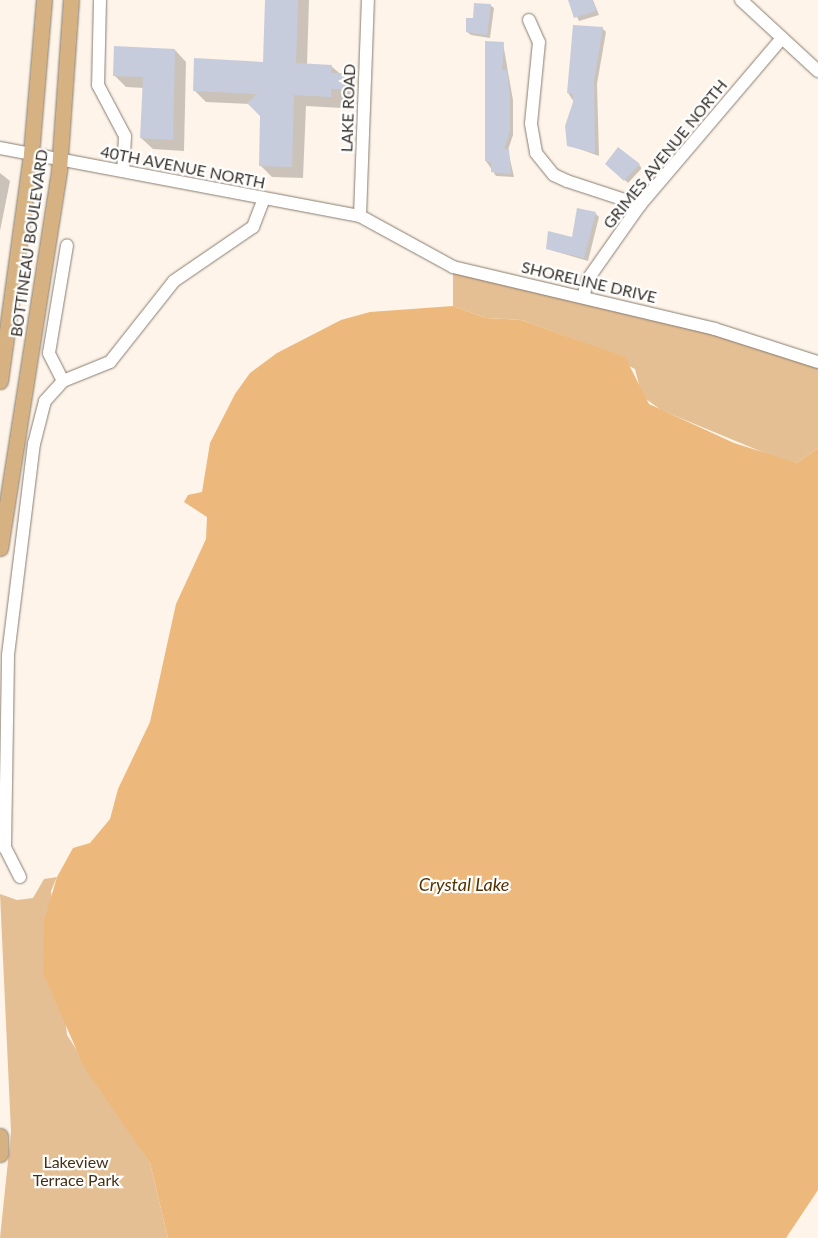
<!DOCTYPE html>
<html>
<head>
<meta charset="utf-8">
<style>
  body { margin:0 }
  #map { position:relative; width:818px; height:1238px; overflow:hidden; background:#fef4e9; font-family:Lato,sans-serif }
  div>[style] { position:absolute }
  .green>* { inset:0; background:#e5bf94 }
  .water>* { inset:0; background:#edb87b }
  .shadow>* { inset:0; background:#0003 }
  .building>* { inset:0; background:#c7ccdc }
  .roads { filter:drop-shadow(0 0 1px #877c70) drop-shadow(0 0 1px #877c70) }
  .minor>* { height:12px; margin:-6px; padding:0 6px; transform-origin:6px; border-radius:6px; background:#fff }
  .major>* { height:15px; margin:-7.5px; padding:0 7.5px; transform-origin:7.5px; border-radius:7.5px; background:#d6b283 }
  span { translate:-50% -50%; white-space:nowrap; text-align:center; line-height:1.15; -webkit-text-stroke:4.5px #fff; paint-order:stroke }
  .street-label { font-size:16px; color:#36312b }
  .park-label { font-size:16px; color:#452f14 }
  .water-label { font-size:18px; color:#543200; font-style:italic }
</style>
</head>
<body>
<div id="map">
  <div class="green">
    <div style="clip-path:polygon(453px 267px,818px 362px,818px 448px,797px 463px,774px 457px,661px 410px,642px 396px,635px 369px,579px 341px,521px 320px,486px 318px,453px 306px)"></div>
    <div style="clip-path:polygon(57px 877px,51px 891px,67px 1035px,150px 1163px,168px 1238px,0 1238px,11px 1132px,0 894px,17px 900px,33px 898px,44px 879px)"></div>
  </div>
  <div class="water">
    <div style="clip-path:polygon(453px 306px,486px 318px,521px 320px,625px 357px,649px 404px,734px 443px,797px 463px,818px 448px,818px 1190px,786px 1238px,168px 1238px,150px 1163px,84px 1067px,43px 973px,44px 921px,57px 877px,73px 848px,90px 843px,110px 819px,118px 789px,150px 722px,176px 604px,206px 539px,207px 517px,184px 502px,188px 495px,202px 492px,210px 443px,235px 394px,250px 373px,277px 353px,341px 320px,370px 312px)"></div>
  </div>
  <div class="shadow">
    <div style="clip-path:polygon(266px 0,309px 0,307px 65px,331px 66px,355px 86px,355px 100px,342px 100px,342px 108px,306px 106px,303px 178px,272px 177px,260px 165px,262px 116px,250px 104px,206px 102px,194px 90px,264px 63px)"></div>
    <div style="clip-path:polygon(569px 0,593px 0,599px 15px,579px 21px)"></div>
    <div style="clip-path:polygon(490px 5px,494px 8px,490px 38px,471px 35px,467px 32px,474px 19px)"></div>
    <div style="clip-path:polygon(602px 28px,606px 32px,597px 84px,599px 156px,568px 145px,574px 102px,568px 93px)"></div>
    <div style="clip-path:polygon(503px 43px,513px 100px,513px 135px,508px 150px,514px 177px,496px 176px,486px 161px)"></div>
    <div style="clip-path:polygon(175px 50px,186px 62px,184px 151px,153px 149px,141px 138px,144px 88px,126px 87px,114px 75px)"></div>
    <div style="clip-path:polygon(607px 163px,639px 165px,642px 168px,628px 183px)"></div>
    <div style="clip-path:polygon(0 173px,10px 181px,0 231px)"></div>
    <div style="clip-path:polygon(595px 213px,599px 217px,588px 261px,547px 249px,573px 239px)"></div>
  </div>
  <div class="building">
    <div style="clip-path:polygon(265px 0,298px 0,296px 63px,332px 65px,331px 73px,344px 73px,344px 89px,331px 89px,331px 97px,294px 95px,292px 167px,259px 166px,260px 116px,247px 103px,257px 94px,193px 91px,194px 58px,263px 62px)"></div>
    <div style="clip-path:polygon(568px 0,592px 0,596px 11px,574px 18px)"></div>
    <div style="clip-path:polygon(474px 3px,491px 4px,487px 35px,466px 32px,466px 18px,473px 18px)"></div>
    <div style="clip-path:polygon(573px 25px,603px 27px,594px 80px,595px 153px,567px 146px,565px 126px,573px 102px,573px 94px,567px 93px)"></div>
    <div style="clip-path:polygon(485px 41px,504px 42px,502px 70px,507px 70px,510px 96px,510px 131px,504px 149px,509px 149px,511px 174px,491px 172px,491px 162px,485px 161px)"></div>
    <div style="clip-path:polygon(114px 46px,175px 49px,173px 140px,140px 138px,143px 77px,113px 76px)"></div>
    <div style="clip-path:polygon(618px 147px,640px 164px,624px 181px,605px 164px)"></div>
    <div style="clip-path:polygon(577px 208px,596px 212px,584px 258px,546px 249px,548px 231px,572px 237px)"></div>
  </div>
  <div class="roads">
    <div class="minor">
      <div style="left:100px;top:0;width:85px;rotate:91.3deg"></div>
      <div style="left:98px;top:85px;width:58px;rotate:62.1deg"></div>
      <div style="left:125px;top:136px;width:35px;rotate:93deg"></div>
      <div style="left:741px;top:0;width:105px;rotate:42.7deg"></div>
      <div style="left:529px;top:20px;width:24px;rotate:66deg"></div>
      <div style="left:539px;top:42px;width:82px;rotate:95.6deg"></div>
      <div style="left:531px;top:124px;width:29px;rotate:80deg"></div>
      <div style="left:536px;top:153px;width:28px;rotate:51deg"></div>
      <div style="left:554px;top:175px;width:14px;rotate:25deg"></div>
      <div style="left:567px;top:181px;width:77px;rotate:18.2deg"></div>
      <div style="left:0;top:148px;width:366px;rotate:10.7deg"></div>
      <div style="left:360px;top:216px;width:106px;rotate:28.7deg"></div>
      <div style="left:453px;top:267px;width:269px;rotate:13.3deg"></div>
      <div style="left:715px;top:329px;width:108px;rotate:17.8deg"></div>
      <div style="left:360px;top:216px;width:216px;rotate:-87.9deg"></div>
      <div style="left:583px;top:297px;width:19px;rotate:-74deg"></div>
      <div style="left:588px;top:279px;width:90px;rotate:-54.9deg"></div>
      <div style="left:640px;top:205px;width:219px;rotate:-49.6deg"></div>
      <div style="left:63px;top:381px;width:51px;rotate:-22deg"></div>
      <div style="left:110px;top:362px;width:103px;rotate:-51.7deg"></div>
      <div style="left:174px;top:281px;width:96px;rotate:-34.4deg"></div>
      <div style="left:253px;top:227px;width:30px;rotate:-69deg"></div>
      <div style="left:20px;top:877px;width:33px;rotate:-117deg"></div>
      <div style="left:5px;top:848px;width:193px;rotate:-89.1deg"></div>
      <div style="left:8px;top:655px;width:213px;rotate:-83deg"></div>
      <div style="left:34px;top:444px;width:44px;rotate:-75.7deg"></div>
      <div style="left:45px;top:401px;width:27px;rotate:-48deg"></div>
      <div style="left:63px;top:381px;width:31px;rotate:-117deg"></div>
      <div style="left:49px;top:353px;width:109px;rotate:-80.5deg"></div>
    </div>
    <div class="major">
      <div style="left:0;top:381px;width:229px;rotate:-82.2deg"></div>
      <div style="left:31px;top:154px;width:155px;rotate:-85.2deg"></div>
      <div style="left:0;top:548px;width:383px;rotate:-81.1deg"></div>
      <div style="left:59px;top:170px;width:170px;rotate:-86deg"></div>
      <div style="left:0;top:1136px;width:18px;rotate:90deg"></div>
    </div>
  </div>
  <div class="street-label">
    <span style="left:348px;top:108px;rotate:-88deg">LAKE ROAD</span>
    <span style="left:665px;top:154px;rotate:-51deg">GRIMES AVENUE NORTH</span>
    <span style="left:183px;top:167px;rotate:11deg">40TH AVENUE NORTH</span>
    <span style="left:29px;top:243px;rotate:-82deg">BOTTINEAU BOULEVARD</span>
    <span style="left:589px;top:282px;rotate:13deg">SHORELINE DRIVE</span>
  </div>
  <div class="park-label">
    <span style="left:76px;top:1171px">Lakeview<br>Terrace Park</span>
  </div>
  <div class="water-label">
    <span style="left:464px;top:884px">Crystal Lake</span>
  </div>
</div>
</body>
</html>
